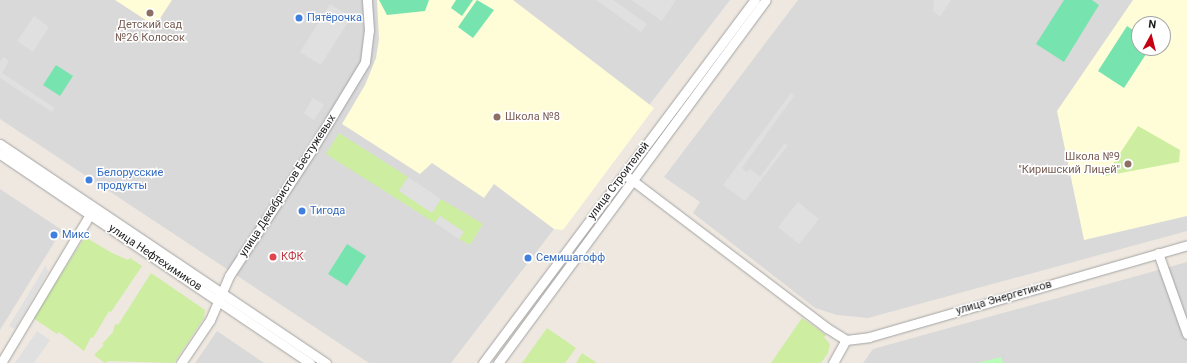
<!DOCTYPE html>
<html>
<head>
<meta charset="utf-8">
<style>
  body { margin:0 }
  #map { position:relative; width:1187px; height:363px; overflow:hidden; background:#eee8e0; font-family:Roboto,sans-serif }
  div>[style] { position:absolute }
  .residential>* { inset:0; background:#dad9d9 }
  .education>* { inset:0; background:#fffcd8 }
  .grass>* { inset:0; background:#cdeda1 }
  .park>* { inset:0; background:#b9fdb8 }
  .pitch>* { inset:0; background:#77e4b0 }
  .parking>* { inset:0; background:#e0e0e0 }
  .roads { filter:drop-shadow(0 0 1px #a3a3a3) drop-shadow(0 0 1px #a3a3a3) }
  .minor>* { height:9px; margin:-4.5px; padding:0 4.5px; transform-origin:4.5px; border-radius:4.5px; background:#fff }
  .dots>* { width:11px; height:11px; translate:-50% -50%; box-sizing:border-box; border:2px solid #fff; border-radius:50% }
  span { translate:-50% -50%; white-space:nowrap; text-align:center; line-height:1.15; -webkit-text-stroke:3px #fff; paint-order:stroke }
  .shop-label { font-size:11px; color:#366cbe }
  .left { translate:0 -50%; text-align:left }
  .education-label { font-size:11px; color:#785e54 }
  .right { translate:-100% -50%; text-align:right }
  .street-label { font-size:11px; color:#1c1c1c }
  .health-label { font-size:11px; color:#be3a42 }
  .north { position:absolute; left:1131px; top:16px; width:40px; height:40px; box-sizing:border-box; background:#fff; border:1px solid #a4a4a4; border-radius:50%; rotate:7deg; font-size:11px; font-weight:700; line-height:16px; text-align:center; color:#1c1c1c }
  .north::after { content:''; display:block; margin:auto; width:14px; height:18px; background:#c70012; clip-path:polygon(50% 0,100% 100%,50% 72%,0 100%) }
</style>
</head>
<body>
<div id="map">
  <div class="residential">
    <div style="clip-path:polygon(0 0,730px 0,451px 363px,369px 363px,0 119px)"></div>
    <div style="clip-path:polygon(evenodd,798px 0,1187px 0,1187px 231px,868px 318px,837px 315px,815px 308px,693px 213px,700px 202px,664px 177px,798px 0,1139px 24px,1163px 24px,1163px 48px,1139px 48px,1139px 24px)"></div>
    <div style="clip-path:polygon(0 189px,62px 230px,0 330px)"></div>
    <div style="clip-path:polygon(1187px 262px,1187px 363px,863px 363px,873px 349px)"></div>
    <div style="clip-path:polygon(217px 331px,264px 363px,195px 363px)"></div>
  </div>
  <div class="education">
    <div style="clip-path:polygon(115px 0,172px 0,155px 26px)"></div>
    <div style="clip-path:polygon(377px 0,513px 0,654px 108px,563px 230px,554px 229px,494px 184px,484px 198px,432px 163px,420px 174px,342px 124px,365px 85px,376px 58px,379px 39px)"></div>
    <div style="clip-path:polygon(evenodd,1133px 0,1187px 0,1187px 216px,1084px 240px,1057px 111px,1133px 0,1139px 24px,1163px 24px,1163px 48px,1139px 48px,1139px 24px)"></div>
  </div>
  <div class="grass">
    <div style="clip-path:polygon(1138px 126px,1180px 150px,1179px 162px,1105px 176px)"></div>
    <div style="clip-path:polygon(339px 133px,408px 177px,399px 191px,432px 212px,441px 199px,483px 224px,470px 245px,459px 239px,464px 232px,440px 216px,435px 223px,326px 154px)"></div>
    <div style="clip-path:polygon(85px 237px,112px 253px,128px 260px,130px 258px,142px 266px,111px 312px,109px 311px,93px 338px,91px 337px,84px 351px,59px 332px,57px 334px,33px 318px)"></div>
    <div style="clip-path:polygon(151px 273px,205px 310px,204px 318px,174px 363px,108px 361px,105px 363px,94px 355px,104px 345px,102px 344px,113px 332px,115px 324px,118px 325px)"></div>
    <div style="clip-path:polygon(802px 318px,826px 335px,824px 337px,830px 344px,828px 353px,821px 363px,771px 363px)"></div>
    <div style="clip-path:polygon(547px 328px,576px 348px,565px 363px,522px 363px)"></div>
    <div style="clip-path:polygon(582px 353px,597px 363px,576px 363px)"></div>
  </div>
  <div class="park">
    <div style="clip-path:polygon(1001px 357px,1003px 363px,978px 363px)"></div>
  </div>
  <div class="pitch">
    <div style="clip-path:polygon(379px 0,429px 0,425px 11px,387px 15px)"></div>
    <div style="clip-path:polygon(456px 0,473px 0,462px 16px,451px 8px)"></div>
    <div style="clip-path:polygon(477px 0,494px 10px,473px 38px,458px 27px)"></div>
    <div style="clip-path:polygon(1064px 0,1092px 0,1099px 5px,1064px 62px,1036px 44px)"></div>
    <div style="clip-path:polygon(1127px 26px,1139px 34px,1139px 48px,1150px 48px,1124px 88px,1098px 71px)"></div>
    <div style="clip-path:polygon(56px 65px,73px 76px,60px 96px,43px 85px)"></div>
    <div style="clip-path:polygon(347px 244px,366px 256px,347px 286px,328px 274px)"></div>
  </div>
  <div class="parking">
    <div style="clip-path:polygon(596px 0,613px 0,647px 24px,641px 32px)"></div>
    <div style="clip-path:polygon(631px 0,676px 0,662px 21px)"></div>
    <div style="clip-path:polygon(934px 0,951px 0,940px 17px,933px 11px)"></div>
    <div style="clip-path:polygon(330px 4px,351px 17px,321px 65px,300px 52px)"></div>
    <div style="clip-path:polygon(34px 16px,49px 27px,33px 52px,17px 41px)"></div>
    <div style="clip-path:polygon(3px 57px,9px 61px,2px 73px,55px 108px,52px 112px,0 78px,0 62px)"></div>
    <div style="clip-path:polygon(791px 93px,794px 96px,742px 168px,747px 172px,750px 169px,760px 177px,784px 144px,788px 145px,745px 201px,723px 185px)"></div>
    <div style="clip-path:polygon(313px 98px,324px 105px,314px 120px,304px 113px)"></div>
    <div style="clip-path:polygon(408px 177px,441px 199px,432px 213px,399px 191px)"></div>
    <div style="clip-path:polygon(798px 202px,819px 219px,799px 244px,778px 227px)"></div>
    <div style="clip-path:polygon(440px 216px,464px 232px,459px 239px,435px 223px)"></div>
    <div style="clip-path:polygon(46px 265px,48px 272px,15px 329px,9px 326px)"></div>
    <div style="clip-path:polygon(37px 331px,50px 340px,34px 363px,15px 363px)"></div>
  </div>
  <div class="roads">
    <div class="minor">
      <div style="left:0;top:144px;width:393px;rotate:33.9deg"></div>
      <div style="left:0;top:154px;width:374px;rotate:34deg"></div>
      <div style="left:628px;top:177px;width:250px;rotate:37.2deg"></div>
      <div style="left:827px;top:328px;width:22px;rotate:32deg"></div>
      <div style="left:1158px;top:253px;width:86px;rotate:70.3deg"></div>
      <div style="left:1px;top:363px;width:174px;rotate:-59.1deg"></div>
      <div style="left:181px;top:363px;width:52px;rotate:-56deg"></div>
      <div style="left:210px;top:320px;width:48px;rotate:-66.6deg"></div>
      <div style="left:229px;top:276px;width:153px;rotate:-56.7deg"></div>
      <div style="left:313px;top:148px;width:100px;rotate:-58.8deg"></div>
      <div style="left:365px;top:62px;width:32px;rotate:-83deg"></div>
      <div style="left:369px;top:30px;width:30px;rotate:-94deg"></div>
      <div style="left:483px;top:363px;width:454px;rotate:-53.2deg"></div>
      <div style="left:498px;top:363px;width:451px;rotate:-53.6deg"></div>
      <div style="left:833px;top:363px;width:26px;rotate:-61deg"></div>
      <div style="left:846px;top:340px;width:23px;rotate:-7deg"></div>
      <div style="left:869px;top:337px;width:331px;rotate:-16.1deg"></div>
    </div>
  </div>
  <div class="dots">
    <div style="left:150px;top:13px;background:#8d6e63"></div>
    <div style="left:299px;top:18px;background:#3f7fe0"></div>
    <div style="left:497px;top:117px;background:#8d6e63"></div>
    <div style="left:1128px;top:164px;background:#8d6e63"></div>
    <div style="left:89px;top:180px;background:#3f7fe0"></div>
    <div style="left:302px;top:211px;background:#3f7fe0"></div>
    <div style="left:54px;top:235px;background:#3f7fe0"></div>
    <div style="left:273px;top:257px;background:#e0444e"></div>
    <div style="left:528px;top:258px;background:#3f7fe0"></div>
  </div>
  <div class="shop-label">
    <span class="left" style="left:307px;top:18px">Пятёрочка</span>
    <span class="left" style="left:97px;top:180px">Белорусские<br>продукты</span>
    <span class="left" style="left:310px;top:211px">Тигода</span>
    <span class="left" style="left:62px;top:235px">Микс</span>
    <span class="left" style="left:536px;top:258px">Семишагофф</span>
  </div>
  <div class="education-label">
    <span style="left:150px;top:32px">Детский сад<br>№26 Колосок</span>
    <span class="left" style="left:505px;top:117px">Школа №8</span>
    <span class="right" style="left:1120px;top:164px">Школа №9<br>"Киришский Лицей"</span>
  </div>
  <div class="street-label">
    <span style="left:619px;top:181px;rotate:-53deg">улица Строителей</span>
    <span style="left:288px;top:186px;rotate:-57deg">улица Декабристов Бестужевых</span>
    <span style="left:155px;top:258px;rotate:34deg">улица Нефтехимиков</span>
    <span style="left:1004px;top:298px;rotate:-16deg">улица Энергетиков</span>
  </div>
  <div class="health-label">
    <span class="left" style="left:281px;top:257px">КФК</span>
  </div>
  <div class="north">N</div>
</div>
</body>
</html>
